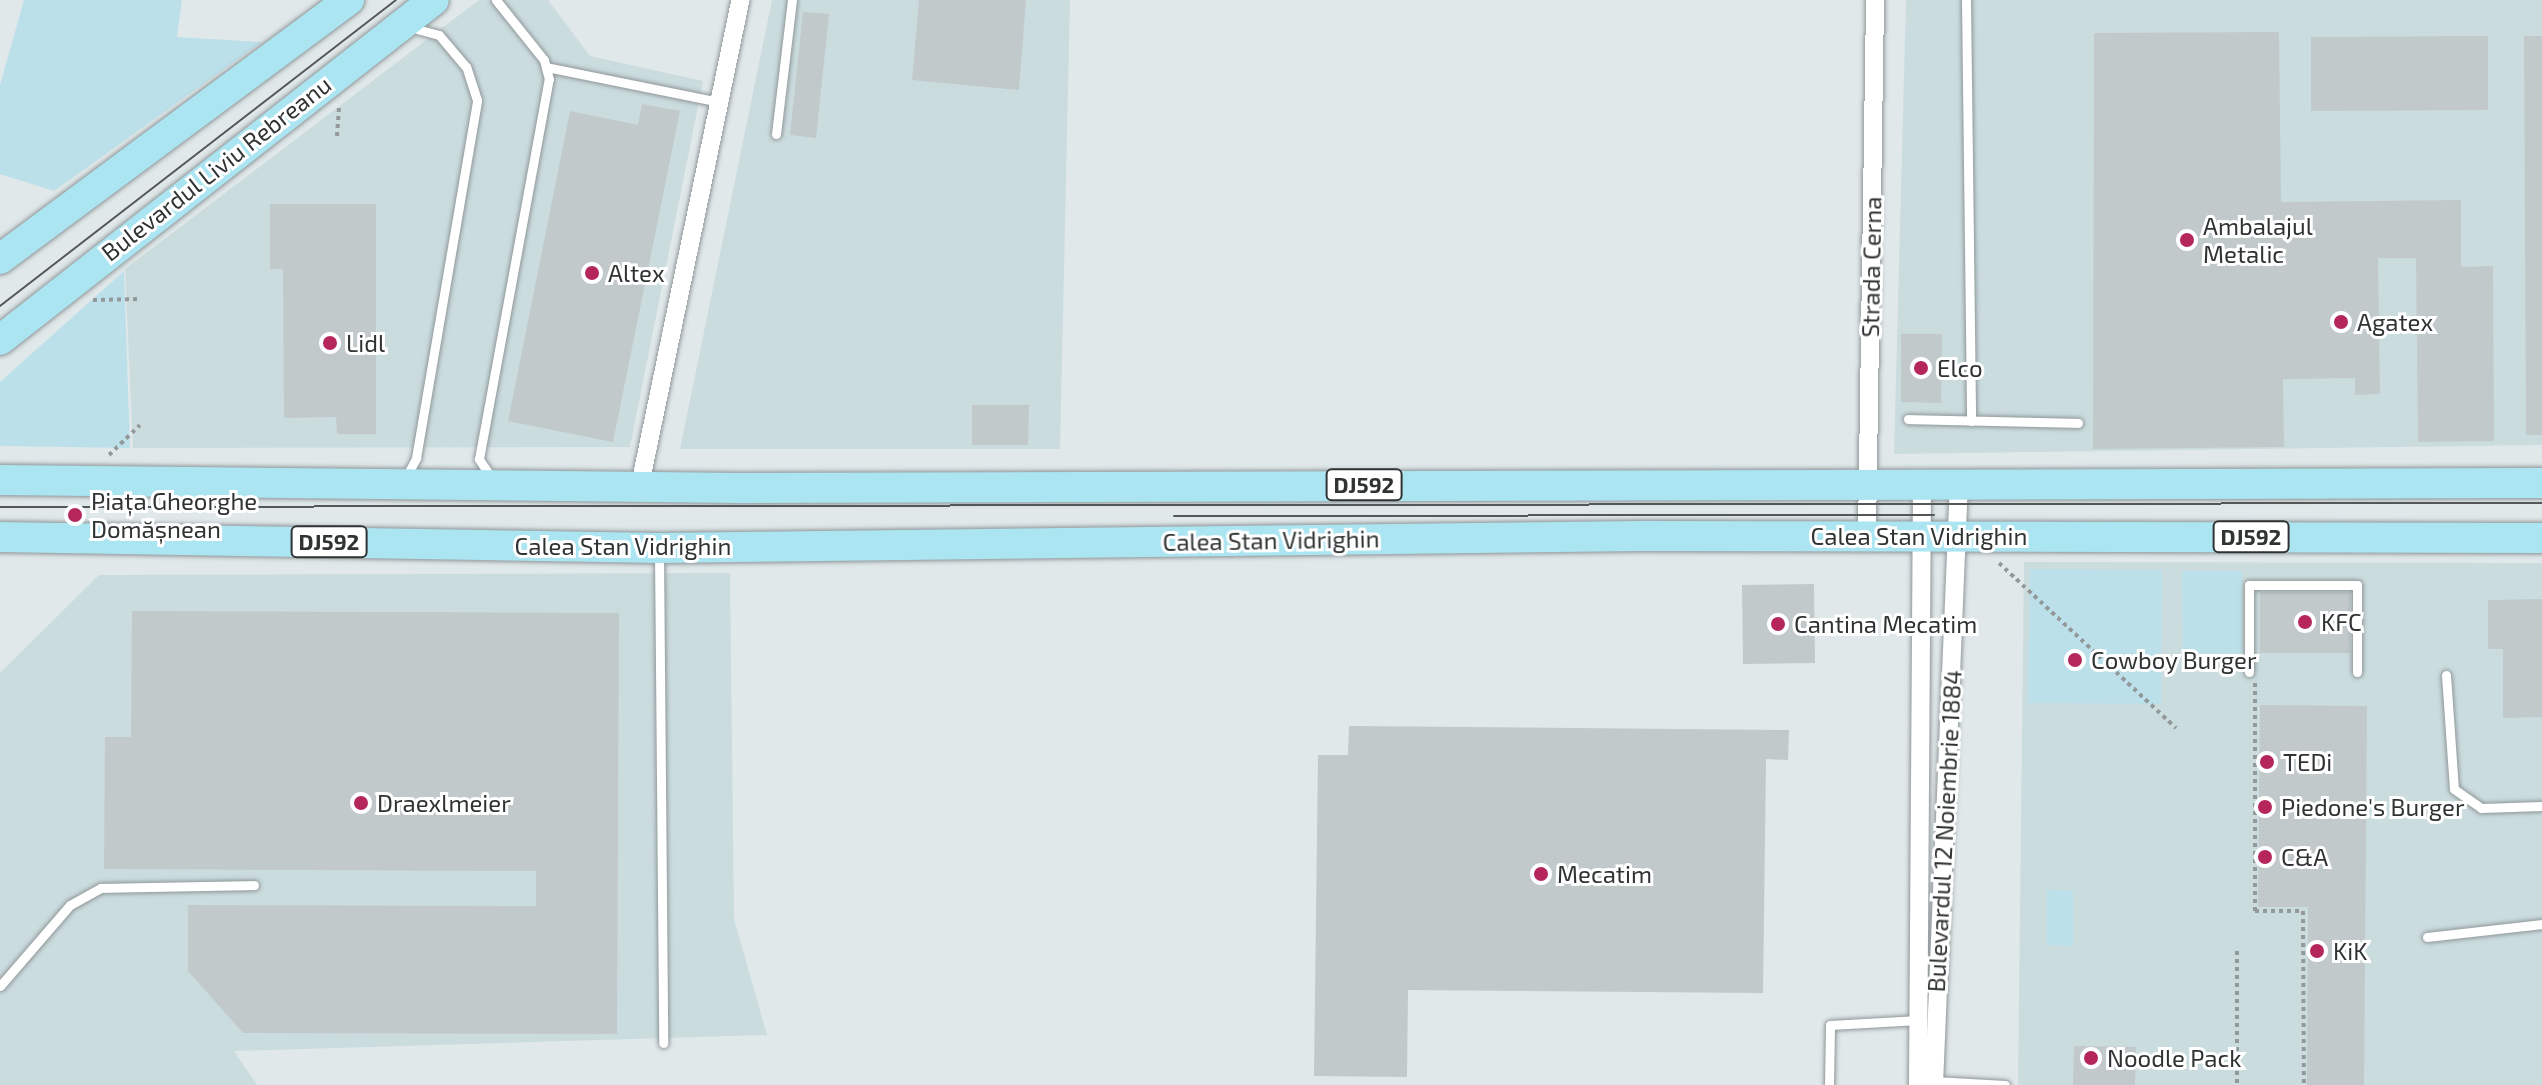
<!DOCTYPE html>
<html>
<head>
<meta charset="utf-8">
<style>
  body { margin:0 }
  #map { position:relative; width:2542px; height:1085px; overflow:hidden; background:#e0e8ea; font-family:"Exo 2",sans-serif }
  div>[style] { position:absolute }
  .built>* { inset:0; background:#cbdcdf }
  .green>* { inset:0; background:#bce0e9 }
  .building>* { inset:0; background:#c1c9cb }
  .path>* { height:4px; margin-top:-2px; transform-origin:0; background:repeating-linear-gradient(90deg,#93999a 0 4px,transparent 0 8px) }
  .roads { filter:drop-shadow(0 0 2px #909799) drop-shadow(0 0 2px #909799) }
  .lane>* { height:9px; margin:-4.5px; padding:0 4.5px; transform-origin:4.5px; border-radius:4.5px; background:#fff }
  .street>* { height:18px; margin:-9px; padding:0 9px; transform-origin:9px; border-radius:9px; background:#fff }
  .primary>* { height:30px; margin:-15px; padding:0 15px; transform-origin:15px; border-radius:15px; background:#ace5f2 }
  .tram>* { height:2px; margin:-1px; padding:0 1px; transform-origin:1px; border-radius:1px; background:#535758 }
  .dots>* { width:22px; height:22px; translate:-50% -50%; box-sizing:border-box; border:4px solid #fff; border-radius:50% }
  span { translate:-50% -50%; white-space:nowrap; text-align:center; line-height:1.15; -webkit-text-stroke:6px #fff; paint-order:stroke }
  .shield-label span { padding:2px 6px; background:#fff; border:2px solid; border-radius:6px; -webkit-text-stroke-width:0 }
  .shield-label { font-size:22px; color:#303333; font-weight:700 }
  .street-label { font-size:24px; color:#303333 }
  .poi-label { font-size:24px; color:#303333 }
  .left { translate:0 -50%; text-align:left }
</style>
</head>
<body>
<div id="map">
  <div class="built">
    <div style="clip-path:polygon(479px 0,548px 0,590px 56px,703px 81px,630px 447px,133px 448px,125px 269px)"></div>
    <div style="clip-path:polygon(772px 0,1070px 0,1060px 449px,680px 449px)"></div>
    <div style="clip-path:polygon(1906px 0,2542px 0,2542px 445px,1894px 454px)"></div>
    <div style="clip-path:polygon(2024px 562px,2542px 563px,2542px 1085px,2018px 1085px)"></div>
    <div style="clip-path:polygon(730px 573px,734px 919px,767px 1035px,234px 1051px,257px 1085px,0 1085px,0 673px,99px 575px)"></div>
  </div>
  <div class="green">
    <div style="clip-path:polygon(24px 0,182px 0,177px 37px,262px 42px,54px 191px,0 174px,0 85px)"></div>
    <div style="clip-path:polygon(124px 271px,130px 448px,0 446px,0 382px)"></div>
    <div style="clip-path:polygon(2030px 569px,2162px 570px,2161px 704px,2028px 703px)"></div>
    <div style="clip-path:polygon(2182px 571px,2242px 571px,2242px 653px,2183px 654px)"></div>
    <div style="clip-path:polygon(2047px 890px,2073px 891px,2073px 946px,2047px 945px)"></div>
  </div>
  <div class="building">
    <div style="clip-path:polygon(919px 0,1026px 0,1019px 90px,912px 80px)"></div>
    <div style="clip-path:polygon(803px 12px,829px 14px,816px 138px,790px 135px)"></div>
    <div style="clip-path:polygon(2279px 32px,2281px 202px,2461px 200px,2461px 267px,2493px 266px,2494px 441px,2418px 442px,2416px 258px,2378px 258px,2380px 394px,2355px 395px,2355px 378px,2283px 379px,2284px 447px,2093px 449px,2094px 33px)"></div>
    <div style="clip-path:polygon(2488px 36px,2488px 110px,2311px 111px,2311px 37px)"></div>
    <div style="clip-path:polygon(2524px 36px,2542px 36px,2542px 435px,2526px 435px)"></div>
    <div style="clip-path:polygon(642px 104px,680px 111px,613px 442px,508px 421px,570px 111px,638px 125px)"></div>
    <div style="clip-path:polygon(270px 204px,376px 204px,376px 434px,337px 434px,336px 417px,284px 418px,283px 269px,270px 269px)"></div>
    <div style="clip-path:polygon(1901px 334px,1942px 334px,1941px 403px,1901px 402px)"></div>
    <div style="clip-path:polygon(972px 405px,1029px 405px,1028px 445px,972px 445px)"></div>
    <div style="clip-path:polygon(1814px 584px,1815px 663px,1743px 664px,1742px 585px)"></div>
    <div style="clip-path:polygon(2260px 592px,2350px 592px,2350px 653px,2260px 653px)"></div>
    <div style="clip-path:polygon(2542px 599px,2542px 717px,2503px 718px,2503px 649px,2488px 649px,2488px 600px)"></div>
    <div style="clip-path:polygon(132px 611px,619px 613px,617px 1034px,243px 1033px,188px 971px,188px 905px,536px 906px,536px 871px,104px 869px,105px 737px,131px 737px)"></div>
    <div style="clip-path:polygon(2260px 705px,2367px 706px,2364px 1085px,2307px 1085px,2308px 907px,2258px 907px)"></div>
    <div style="clip-path:polygon(1349px 726px,1789px 730px,1788px 760px,1766px 759px,1763px 993px,1408px 990px,1407px 1077px,1314px 1076px,1318px 755px,1348px 755px)"></div>
    <div style="clip-path:polygon(2074px 1046px,2136px 1047px,2135px 1085px,2073px 1085px)"></div>
  </div>
  <div class="path">
    <div style="left:337px;top:136px;width:29px;rotate:-86deg"></div>
    <div style="left:93px;top:300px;width:46px;rotate:-1.2deg"></div>
    <div style="left:109px;top:455px;width:43px;rotate:-44.1deg"></div>
    <div style="left:1999px;top:563px;width:242px;rotate:43deg"></div>
    <div style="left:2255px;top:683px;width:228px;rotate:90deg"></div>
    <div style="left:2255px;top:911px;width:48px"></div>
    <div style="left:2303px;top:911px;width:174px;rotate:89.7deg"></div>
    <div style="left:2237px;top:951px;width:134px;rotate:90deg"></div>
  </div>
  <div class="roads">
    <div class="lane">
      <div style="left:1966px;top:0;width:421px;rotate:89.3deg"></div>
      <div style="left:546px;top:67px;width:177px;rotate:11.4deg"></div>
      <div style="left:776px;top:134px;width:135px;rotate:-83.2deg"></div>
      <div style="left:1908px;top:419px;width:170px;rotate:1.3deg"></div>
      <div style="left:491px;top:477px;width:22px;rotate:-124deg"></div>
      <div style="left:479px;top:459px;width:386px;rotate:-79.6deg"></div>
      <div style="left:549px;top:79px;width:20px;rotate:-105deg"></div>
      <div style="left:544px;top:60px;width:77px;rotate:-128.7deg"></div>
      <div style="left:405px;top:479px;width:24px;rotate:-62deg"></div>
      <div style="left:416px;top:458px;width:363px;rotate:-80.3deg"></div>
      <div style="left:477px;top:100px;width:35px;rotate:-108deg"></div>
      <div style="left:466px;top:67px;width:42px;rotate:-130.2deg"></div>
      <div style="left:439px;top:35px;width:28px;rotate:-165deg"></div>
      <div style="left:659px;top:552px;width:491px;rotate:89.5deg"></div>
      <div style="left:2249px;top:672px;width:87px;rotate:-90deg"></div>
      <div style="left:2249px;top:585px;width:108px"></div>
      <div style="left:2357px;top:585px;width:87px;rotate:90deg"></div>
      <div style="left:2446px;top:675px;width:114px;rotate:86deg"></div>
      <div style="left:2454px;top:789px;width:33px;rotate:35deg"></div>
      <div style="left:2481px;top:808px;width:61px;rotate:-1.9deg"></div>
      <div style="left:2427px;top:937px;width:116px;rotate:-6.4deg"></div>
      <div style="left:0;top:986px;width:107px;rotate:-49.2deg"></div>
      <div style="left:70px;top:905px;width:35px;rotate:-29deg"></div>
      <div style="left:101px;top:888px;width:153px;rotate:-1.1deg"></div>
      <div style="left:1934px;top:1081px;width:71px;rotate:3.2deg"></div>
      <div style="left:1829px;top:1085px;width:60px;rotate:-89deg"></div>
      <div style="left:1830px;top:1025px;width:89px;rotate:-3.2deg"></div>
    </div>
    <div class="street">
      <div style="left:640px;top:485px;width:495px;rotate:-78.3deg"></div>
      <div style="left:1867px;top:535px;width:535px;rotate:-89.14deg"></div>
      <div style="left:1918px;top:1085px;width:604px;rotate:-89.62deg"></div>
      <div style="left:1934px;top:1085px;width:605px;rotate:-87.63deg"></div>
    </div>
    <div class="primary">
      <div style="left:0;top:259px;width:435px;rotate:-36.6deg"></div>
      <div style="left:0;top:340px;width:551px;rotate:-38.08deg"></div>
      <div style="left:0;top:480px;width:740px;rotate:0.62deg"></div>
      <div style="left:740px;top:488px;width:1802px;rotate:-0.16deg"></div>
      <div style="left:0;top:537px;width:659px;rotate:0.96deg"></div>
      <div style="left:659px;top:548px;width:983px;rotate:-0.7deg"></div>
      <div style="left:1642px;top:536px;width:900px;rotate:0.13deg"></div>
    </div>
  </div>
  <div class="tram">
    <div style="left:0;top:306px;width:500px;rotate:-37.69deg"></div>
    <div style="left:0;top:507px;width:2542px;rotate:-0.09deg"></div>
    <div style="left:1174px;top:516px;width:760px;rotate:-0.08deg"></div>
  </div>
  <div class="dots">
    <div style="left:2187px;top:240px;background:#b5275b"></div>
    <div style="left:592px;top:273px;background:#b5275b"></div>
    <div style="left:2341px;top:322px;background:#b5275b"></div>
    <div style="left:330px;top:343px;background:#b5275b"></div>
    <div style="left:1921px;top:368px;background:#b5275b"></div>
    <div style="left:75px;top:515px;background:#b5275b"></div>
    <div style="left:2305px;top:622px;background:#b5275b"></div>
    <div style="left:1778px;top:624px;background:#b5275b"></div>
    <div style="left:2075px;top:660px;background:#b5275b"></div>
    <div style="left:2267px;top:762px;background:#b5275b"></div>
    <div style="left:361px;top:803px;background:#b5275b"></div>
    <div style="left:2265px;top:807px;background:#b5275b"></div>
    <div style="left:2265px;top:857px;background:#b5275b"></div>
    <div style="left:1541px;top:874px;background:#b5275b"></div>
    <div style="left:2317px;top:951px;background:#b5275b"></div>
    <div style="left:2091px;top:1058px;background:#b5275b"></div>
  </div>
  <div class="shield-label">
    <span style="left:1364px;top:485px">DJ592</span>
    <span style="left:2251px;top:537px">DJ592</span>
    <span style="left:329px;top:542px">DJ592</span>
  </div>
  <div class="street-label">
    <span style="left:216px;top:168px;rotate:-38deg">Bulevardul Liviu Rebreanu</span>
    <span style="left:1871px;top:267px;rotate:-89deg">Strada Cerna</span>
    <span style="left:1919px;top:536px">Calea Stan Vidrighin</span>
    <span style="left:1271px;top:540px;rotate:-1deg">Calea Stan Vidrighin</span>
    <span style="left:623px;top:546px">Calea Stan Vidrighin</span>
    <span style="left:1944px;top:831px;rotate:-87deg">Bulevardul 12 Noiembrie 1884</span>
  </div>
  <div class="poi-label">
    <span class="left" style="left:2203px;top:240px">Ambalajul<br>Metalic</span>
    <span class="left" style="left:608px;top:273px">Altex</span>
    <span class="left" style="left:2357px;top:322px">Agatex</span>
    <span class="left" style="left:346px;top:343px">Lidl</span>
    <span class="left" style="left:1937px;top:368px">Elco</span>
    <span class="left" style="left:91px;top:515px">Piața Gheorghe<br>Domășnean</span>
    <span class="left" style="left:2321px;top:622px">KFC</span>
    <span class="left" style="left:1794px;top:624px">Cantina Mecatim</span>
    <span class="left" style="left:2091px;top:660px">Cowboy Burger</span>
    <span class="left" style="left:2283px;top:762px">TEDi</span>
    <span class="left" style="left:377px;top:803px">Draexlmeier</span>
    <span class="left" style="left:2281px;top:807px">Piedone's Burger</span>
    <span class="left" style="left:2281px;top:857px">C&amp;A</span>
    <span class="left" style="left:1557px;top:874px">Mecatim</span>
    <span class="left" style="left:2333px;top:951px">KiK</span>
    <span class="left" style="left:2107px;top:1058px">Noodle Pack</span>
  </div>
</div>
</body>
</html>
